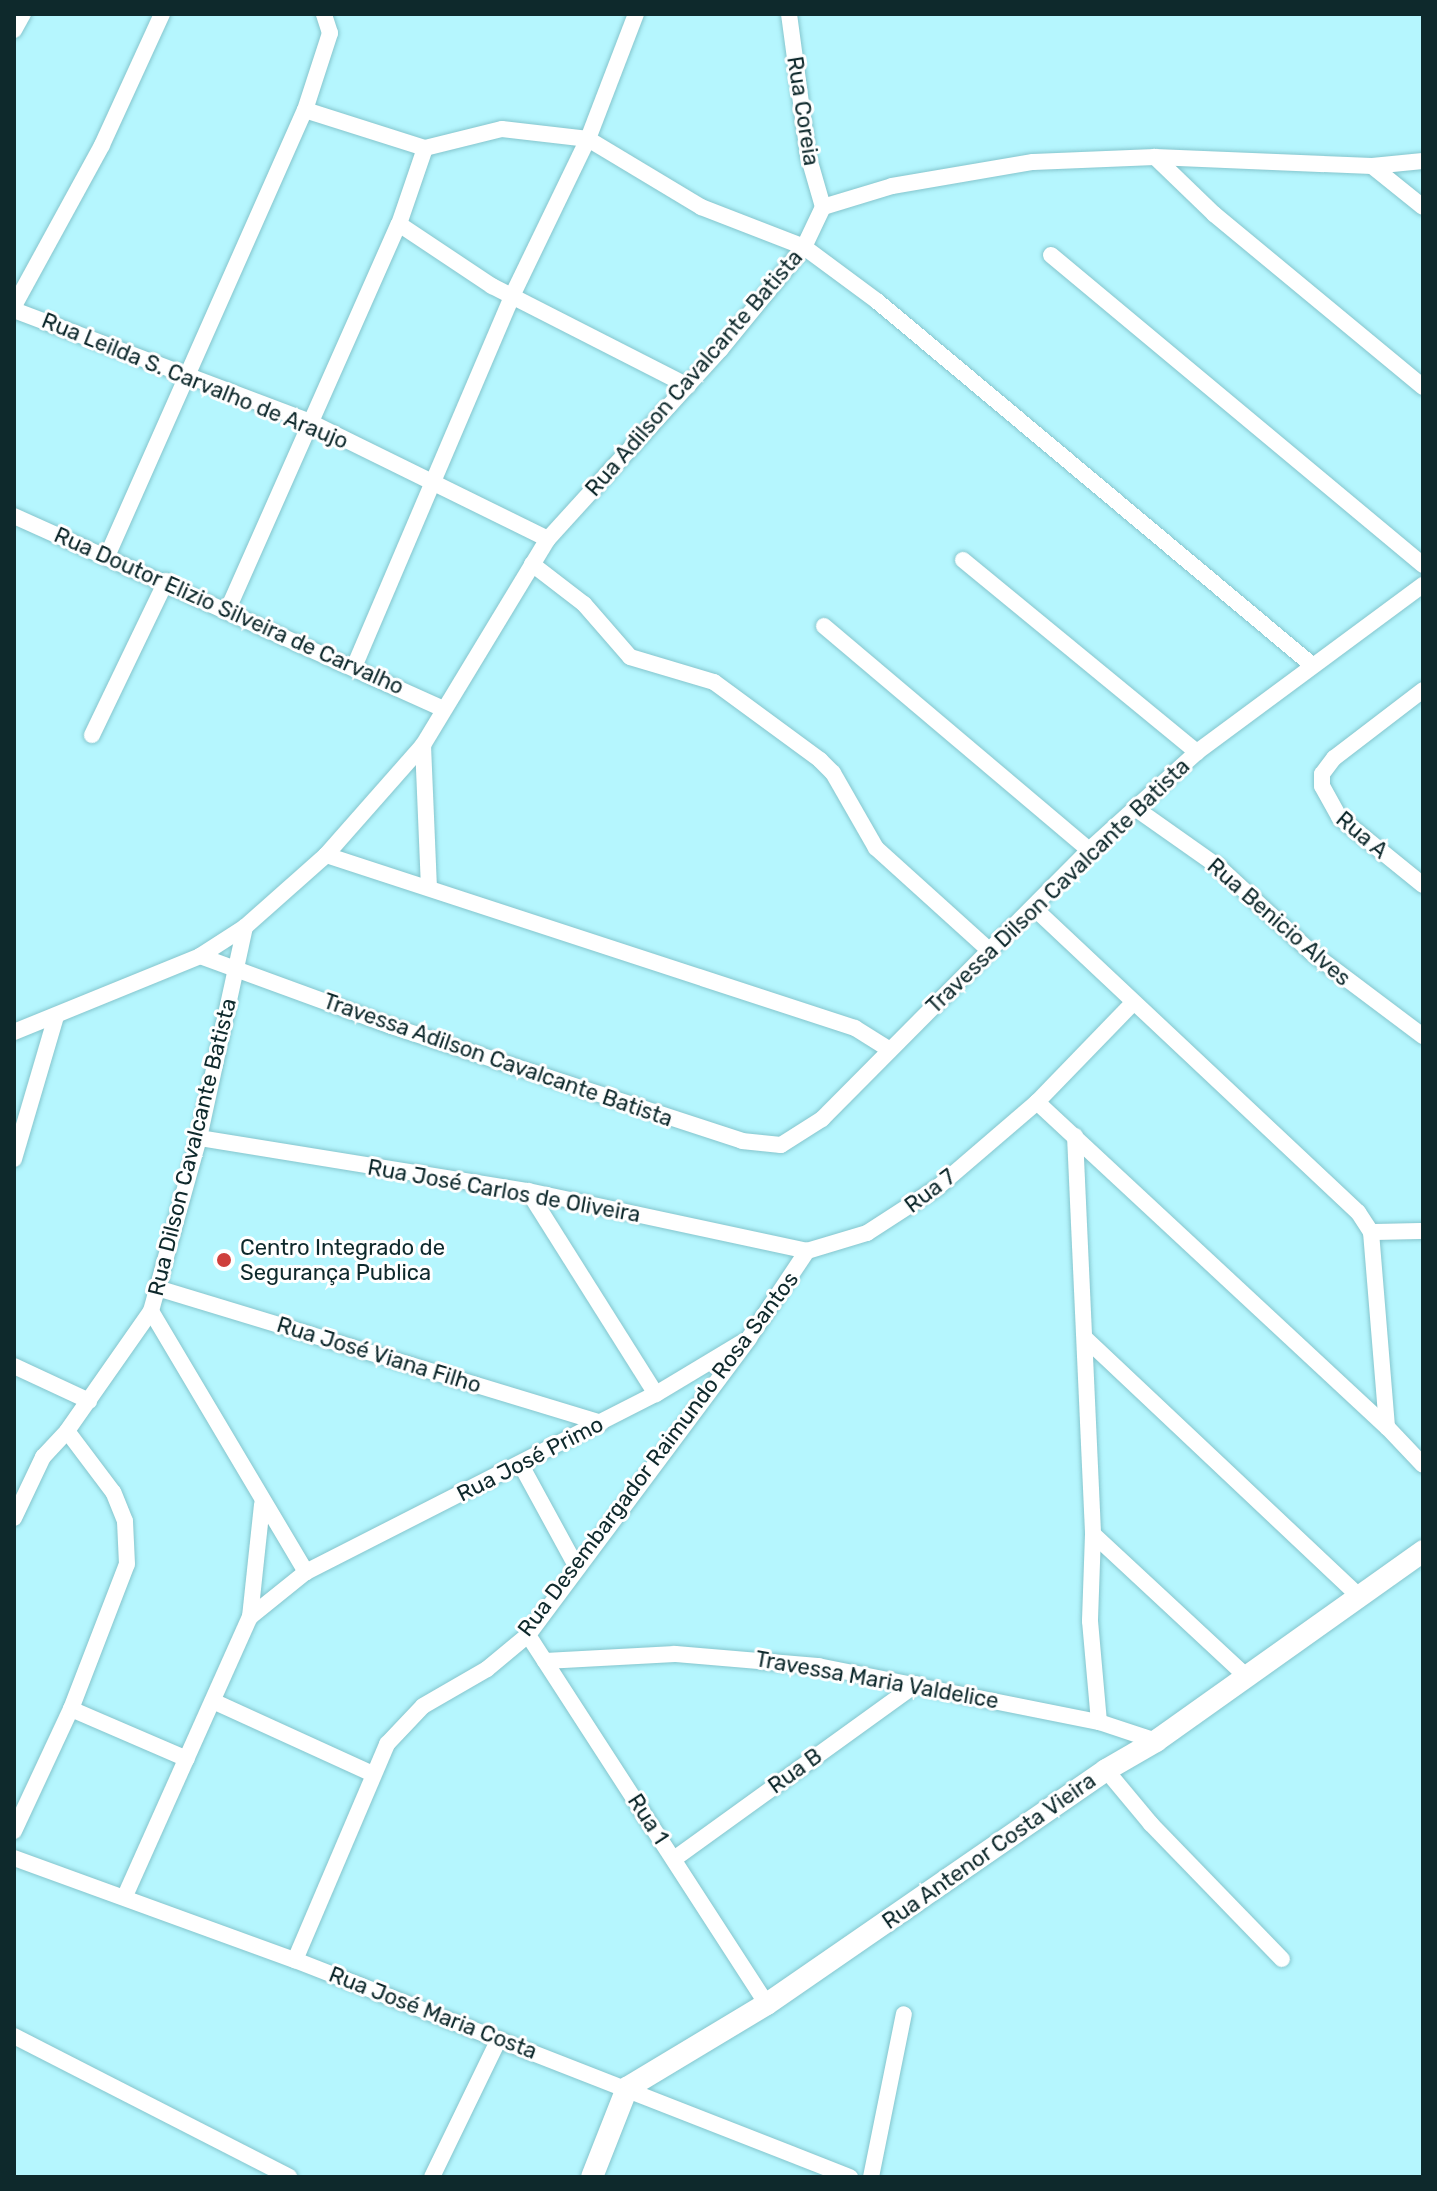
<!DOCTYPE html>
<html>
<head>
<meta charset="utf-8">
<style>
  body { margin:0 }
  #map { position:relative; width:1437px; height:2191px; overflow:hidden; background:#b5f6fe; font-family:Rubik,sans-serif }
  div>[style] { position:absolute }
  .roads { filter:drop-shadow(0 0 2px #85c5cd) drop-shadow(0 0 2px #85c5cd) }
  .street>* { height:16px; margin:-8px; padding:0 8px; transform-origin:8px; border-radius:8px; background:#fff }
  .secondary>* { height:22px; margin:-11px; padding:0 11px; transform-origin:11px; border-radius:11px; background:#fff }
  .dots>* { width:22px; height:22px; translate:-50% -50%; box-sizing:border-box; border:4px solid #fff; border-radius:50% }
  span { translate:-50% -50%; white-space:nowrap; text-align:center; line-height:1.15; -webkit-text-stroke:6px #fff; paint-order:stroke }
  .street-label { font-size:22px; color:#0e292c }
  .poi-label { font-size:22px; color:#0e292c }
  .left { translate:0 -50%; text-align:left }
  .frame { position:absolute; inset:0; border:16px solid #0e292c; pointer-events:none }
</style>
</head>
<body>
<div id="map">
  <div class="roads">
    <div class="street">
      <div style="left:789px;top:14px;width:142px;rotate:82.3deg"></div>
      <div style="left:808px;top:155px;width:54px;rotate:73.9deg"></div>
      <div style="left:14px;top:30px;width:18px;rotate:-61deg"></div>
      <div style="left:305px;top:110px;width:126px;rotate:17.6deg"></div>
      <div style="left:425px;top:148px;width:79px;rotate:-13.9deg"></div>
      <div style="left:502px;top:129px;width:87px;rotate:6.6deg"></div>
      <div style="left:588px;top:139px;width:132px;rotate:31deg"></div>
      <div style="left:701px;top:207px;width:110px;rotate:21.2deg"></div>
      <div style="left:804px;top:247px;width:91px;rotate:36.5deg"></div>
      <div style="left:877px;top:301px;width:567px;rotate:39.92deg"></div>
      <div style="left:1155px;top:157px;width:82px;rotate:44deg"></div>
      <div style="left:1214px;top:214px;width:271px;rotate:39.6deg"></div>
      <div style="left:1372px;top:166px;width:65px;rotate:38.8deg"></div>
      <div style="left:399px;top:224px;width:112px;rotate:33.7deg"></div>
      <div style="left:492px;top:286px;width:220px;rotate:27deg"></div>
      <div style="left:1051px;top:255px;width:484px;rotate:39.8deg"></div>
      <div style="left:14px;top:306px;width:183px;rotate:-61.3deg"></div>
      <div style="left:102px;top:145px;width:144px;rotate:-65.4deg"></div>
      <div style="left:14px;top:310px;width:316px;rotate:20.7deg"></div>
      <div style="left:310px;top:422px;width:265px;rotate:26.2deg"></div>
      <div style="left:14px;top:516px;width:471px;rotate:24.2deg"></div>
      <div style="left:108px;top:554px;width:486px;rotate:-66.1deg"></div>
      <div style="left:305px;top:110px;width:81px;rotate:-72deg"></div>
      <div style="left:330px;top:33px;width:20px;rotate:-108deg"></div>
      <div style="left:963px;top:560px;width:303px;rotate:39.4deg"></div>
      <div style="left:532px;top:564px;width:66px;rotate:37.6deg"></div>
      <div style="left:584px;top:604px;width:70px;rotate:49deg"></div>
      <div style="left:630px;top:657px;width:88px;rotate:16.6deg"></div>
      <div style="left:714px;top:682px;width:132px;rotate:36.3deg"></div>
      <div style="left:820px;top:760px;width:18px;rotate:45deg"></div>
      <div style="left:833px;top:773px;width:86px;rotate:60.2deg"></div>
      <div style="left:876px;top:848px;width:152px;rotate:42.1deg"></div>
      <div style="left:228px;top:609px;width:421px;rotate:-66.1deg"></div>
      <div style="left:399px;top:224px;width:80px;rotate:-71.1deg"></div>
      <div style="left:824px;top:626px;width:347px;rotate:40.2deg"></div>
      <div style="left:354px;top:667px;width:403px;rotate:-66.9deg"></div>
      <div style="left:512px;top:296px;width:174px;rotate:-64.2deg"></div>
      <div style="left:588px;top:139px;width:134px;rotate:-69deg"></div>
      <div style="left:1423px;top:690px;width:112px;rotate:142.6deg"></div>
      <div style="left:1334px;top:758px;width:20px;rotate:127deg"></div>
      <div style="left:1322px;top:774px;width:12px;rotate:90deg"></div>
      <div style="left:1322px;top:786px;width:35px;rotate:61deg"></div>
      <div style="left:1339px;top:817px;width:108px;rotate:39deg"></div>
      <div style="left:92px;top:735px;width:171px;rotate:-64.3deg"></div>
      <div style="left:423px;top:745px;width:141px;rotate:87.6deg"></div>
      <div style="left:1135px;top:808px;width:104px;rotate:35.2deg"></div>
      <div style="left:1220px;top:868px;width:124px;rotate:42.7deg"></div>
      <div style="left:1311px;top:952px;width:140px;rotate:36.9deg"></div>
      <div style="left:326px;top:855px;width:557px;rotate:18.11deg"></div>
      <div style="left:855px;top:1028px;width:40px;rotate:32deg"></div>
      <div style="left:1033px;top:907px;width:446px;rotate:43.2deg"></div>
      <div style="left:1358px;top:1212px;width:24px;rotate:57deg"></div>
      <div style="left:1371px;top:1232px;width:196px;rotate:85.3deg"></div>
      <div style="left:1387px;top:1427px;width:52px;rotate:46.5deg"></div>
      <div style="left:200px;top:956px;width:203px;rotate:20.1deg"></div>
      <div style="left:391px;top:1026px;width:369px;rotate:18.1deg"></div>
      <div style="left:742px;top:1141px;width:39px;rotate:6deg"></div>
      <div style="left:781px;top:1145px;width:49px;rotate:-32.4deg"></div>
      <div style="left:822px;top:1119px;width:379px;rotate:-45.2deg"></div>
      <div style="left:1089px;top:850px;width:146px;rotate:-42.2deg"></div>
      <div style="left:1197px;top:752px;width:281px;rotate:-36.5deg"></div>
      <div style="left:14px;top:1032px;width:201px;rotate:-22.2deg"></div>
      <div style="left:200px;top:956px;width:54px;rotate:-32.8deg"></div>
      <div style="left:245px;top:927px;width:108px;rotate:-41.6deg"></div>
      <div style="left:326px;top:855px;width:147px;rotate:-48.6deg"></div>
      <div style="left:423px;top:745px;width:241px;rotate:-58.8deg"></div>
      <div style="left:548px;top:539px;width:256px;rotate:-47.7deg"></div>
      <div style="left:720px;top:350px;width:133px;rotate:-50.8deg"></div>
      <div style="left:804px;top:247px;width:44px;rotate:-64.6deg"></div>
      <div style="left:823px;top:207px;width:72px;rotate:-16.9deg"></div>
      <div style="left:892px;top:186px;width:143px;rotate:-9.7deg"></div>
      <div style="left:1033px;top:162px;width:122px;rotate:-2.3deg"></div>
      <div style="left:1155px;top:157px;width:217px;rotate:2.4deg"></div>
      <div style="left:1372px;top:166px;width:51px;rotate:-5.6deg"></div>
      <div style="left:1037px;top:1102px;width:478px;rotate:42.9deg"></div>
      <div style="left:1075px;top:1136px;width:398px;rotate:87.4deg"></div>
      <div style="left:1093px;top:1534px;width:210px;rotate:42.9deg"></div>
      <div style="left:199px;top:1138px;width:333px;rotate:9.2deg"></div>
      <div style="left:528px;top:1191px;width:285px;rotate:12.1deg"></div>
      <div style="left:807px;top:1251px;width:63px;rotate:-16.7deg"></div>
      <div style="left:867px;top:1233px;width:85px;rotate:-32.9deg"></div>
      <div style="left:938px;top:1187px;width:130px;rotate:-40.6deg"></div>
      <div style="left:1037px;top:1102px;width:138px;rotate:-45.9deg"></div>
      <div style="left:14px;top:1159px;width:149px;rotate:-73.6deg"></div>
      <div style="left:528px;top:1191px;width:240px;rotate:57.8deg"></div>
      <div style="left:1371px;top:1232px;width:52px;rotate:-1.1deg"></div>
      <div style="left:157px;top:1288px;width:464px;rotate:16.9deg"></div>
      <div style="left:151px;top:1311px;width:304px;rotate:59.3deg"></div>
      <div style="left:1085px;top:1338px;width:376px;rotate:43.3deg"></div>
      <div style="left:14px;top:1366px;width:83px;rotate:25deg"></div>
      <div style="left:521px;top:1465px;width:115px;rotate:61.4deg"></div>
      <div style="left:14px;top:1518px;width:68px;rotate:-64.6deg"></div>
      <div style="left:43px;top:1457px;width:35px;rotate:-47deg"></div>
      <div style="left:67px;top:1431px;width:146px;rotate:-55deg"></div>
      <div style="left:151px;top:1311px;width:180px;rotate:-74.5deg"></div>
      <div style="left:199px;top:1138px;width:216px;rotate:-77.7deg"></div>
      <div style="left:1093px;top:1534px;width:87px;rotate:92deg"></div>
      <div style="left:1090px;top:1621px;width:101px;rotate:84.9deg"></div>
      <div style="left:250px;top:1617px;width:72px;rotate:-38.8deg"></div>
      <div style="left:306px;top:1572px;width:393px;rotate:-27deg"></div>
      <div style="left:656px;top:1394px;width:99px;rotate:-31deg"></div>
      <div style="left:528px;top:1635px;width:440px;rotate:57.1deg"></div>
      <div style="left:545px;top:1661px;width:130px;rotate:-3.1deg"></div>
      <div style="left:675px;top:1654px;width:144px;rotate:4.8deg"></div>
      <div style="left:818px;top:1666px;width:287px;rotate:11.3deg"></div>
      <div style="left:1099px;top:1722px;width:60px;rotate:18.4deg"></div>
      <div style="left:215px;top:1702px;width:171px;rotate:24.5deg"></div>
      <div style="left:71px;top:1709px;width:126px;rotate:23.3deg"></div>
      <div style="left:1106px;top:1770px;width:70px;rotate:50.2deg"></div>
      <div style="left:1151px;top:1824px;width:188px;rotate:45.9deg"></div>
      <div style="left:14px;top:1831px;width:135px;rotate:-65deg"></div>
      <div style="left:71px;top:1709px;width:155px;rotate:-68.9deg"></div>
      <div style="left:127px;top:1564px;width:43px;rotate:-92.7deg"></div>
      <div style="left:125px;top:1521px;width:31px;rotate:-112deg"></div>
      <div style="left:113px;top:1492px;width:76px;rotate:-127deg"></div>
      <div style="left:14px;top:1858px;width:299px;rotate:20deg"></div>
      <div style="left:295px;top:1960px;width:596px;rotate:21.36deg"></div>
      <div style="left:674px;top:1859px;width:299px;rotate:-35.8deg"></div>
      <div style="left:125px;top:1896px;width:306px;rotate:-65.9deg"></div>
      <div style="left:250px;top:1617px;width:113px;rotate:-83.9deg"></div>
      <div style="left:295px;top:1960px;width:235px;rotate:-66.9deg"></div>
      <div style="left:387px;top:1744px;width:52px;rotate:-46.5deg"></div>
      <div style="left:423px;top:1706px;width:74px;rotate:-30deg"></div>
      <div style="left:487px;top:1669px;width:53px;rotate:-39.7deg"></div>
      <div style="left:528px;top:1635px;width:370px;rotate:-53.3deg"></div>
      <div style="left:749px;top:1338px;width:105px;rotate:-56.3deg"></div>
      <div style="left:14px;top:2036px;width:309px;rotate:27.1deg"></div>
      <div style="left:432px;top:2177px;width:153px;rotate:-64.1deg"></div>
      <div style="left:871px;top:2177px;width:166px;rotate:-78.6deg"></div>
    </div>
    <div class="secondary">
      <div style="left:592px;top:2177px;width:96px;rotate:-68.5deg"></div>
      <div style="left:627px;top:2088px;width:163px;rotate:-31deg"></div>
      <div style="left:767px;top:2004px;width:412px;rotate:-34.6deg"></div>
      <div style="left:1106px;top:1770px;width:58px;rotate:-30.1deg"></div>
      <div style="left:1156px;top:1741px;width:328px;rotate:-35.4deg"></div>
    </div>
  </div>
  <div class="dots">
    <div style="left:224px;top:1260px;background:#ce3f3c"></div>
  </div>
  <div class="street-label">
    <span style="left:803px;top:111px;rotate:81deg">Rua Coreia</span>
    <span style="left:694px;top:373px;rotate:-49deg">Rua Adilson Cavalcante Batista</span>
    <span style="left:195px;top:381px;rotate:22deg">Rua Leilda S. Carvalho de Araujo</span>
    <span style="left:229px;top:611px;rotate:24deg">Rua Doutor Elizio Silveira de Carvalho</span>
    <span style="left:1362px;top:835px;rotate:40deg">Rua A</span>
    <span style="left:1058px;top:886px;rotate:-44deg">Travessa Dilson Cavalcante Batista</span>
    <span style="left:1279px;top:922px;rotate:41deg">Rua Benicio Alves</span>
    <span style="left:498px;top:1060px;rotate:19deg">Travessa Adilson Cavalcante Batista</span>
    <span style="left:192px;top:1147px;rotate:-76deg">Rua Dilson Cavalcante Batista</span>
    <span style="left:504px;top:1191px;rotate:10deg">Rua José Carlos de Oliveira</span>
    <span style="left:930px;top:1191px;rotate:-37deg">Rua 7</span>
    <span style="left:379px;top:1355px;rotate:17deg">Rua José Viana Filho</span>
    <span style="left:658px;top:1454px;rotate:-53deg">Rua Desembargador Raimundo Rosa Santos</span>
    <span style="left:530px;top:1459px;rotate:-27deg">Rua José Primo</span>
    <span style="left:877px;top:1680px;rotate:10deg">Travessa Maria Valdelice</span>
    <span style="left:795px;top:1771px;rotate:-36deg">Rua B</span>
    <span style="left:648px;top:1819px;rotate:57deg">Rua 1</span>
    <span style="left:989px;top:1851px;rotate:-35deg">Rua Antenor Costa Vieira</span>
    <span style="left:433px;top:2013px;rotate:21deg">Rua José Maria Costa</span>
  </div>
  <div class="poi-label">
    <span class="left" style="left:240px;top:1260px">Centro Integrado de<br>Segurança Publica</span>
  </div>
  <div class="frame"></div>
</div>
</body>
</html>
